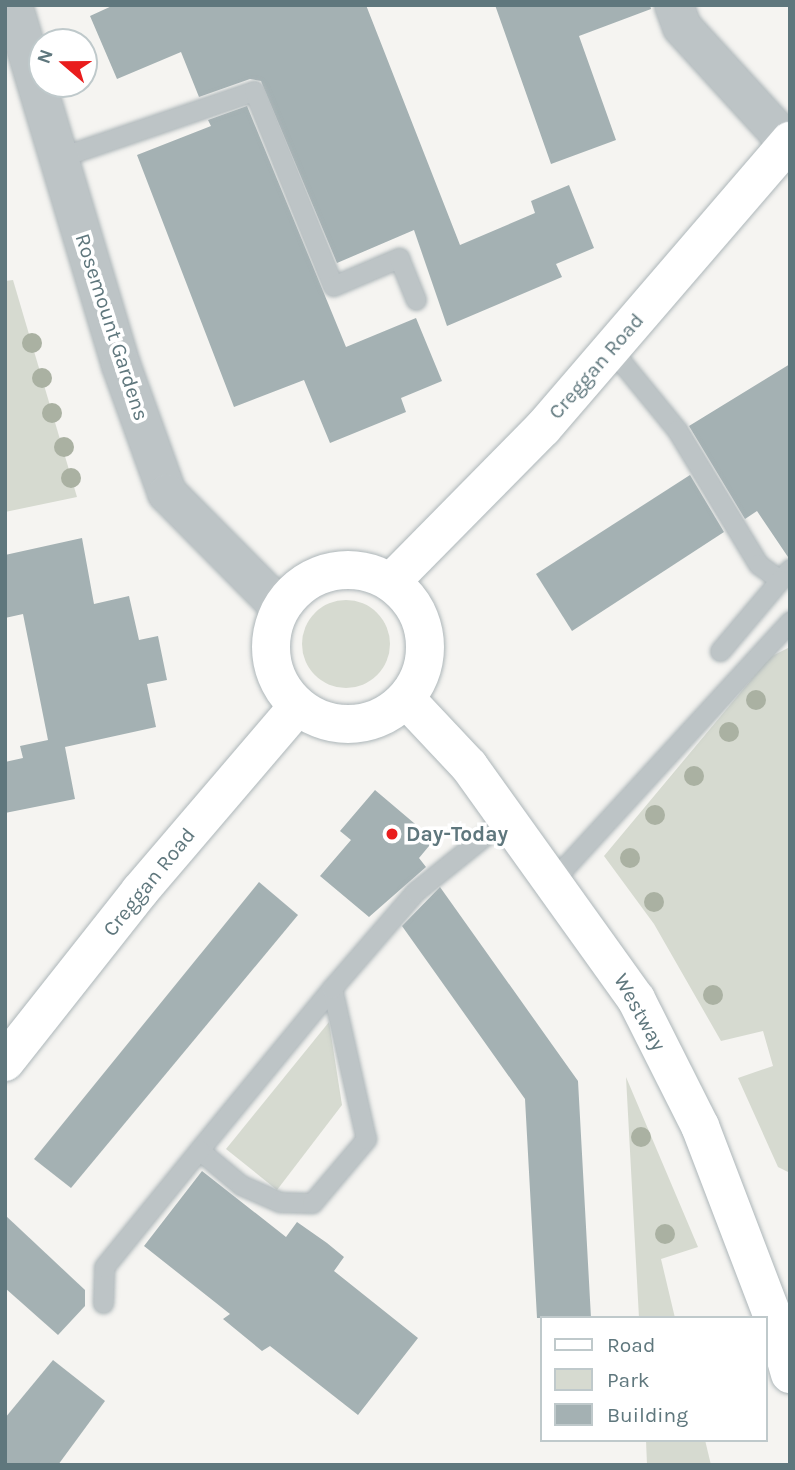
<!DOCTYPE html>
<html>
<head>
<meta charset="utf-8">
<style>
  body { margin:0 }
  #map { position:relative; width:795px; height:1470px; overflow:hidden; background:#f5f4f1; font-family:Karla,sans-serif }
  div>[style] { position:absolute }
  .green>* { inset:0; background:#d6dad0 }
  .round { border-radius:50% }
  .building>* { inset:0; background:#a4b1b3 }
  .roads { filter:drop-shadow(0 0 2px #adb6b9) drop-shadow(0 0 2px #adb6b9) }
  .lane>* { height:19px; margin:-9.5px; padding:0 9.5px; transform-origin:9.5px; border-radius:9.5px; background:#bdc4c6 }
  .street>* { height:38px; margin:-19px; padding:0 19px; transform-origin:19px; border-radius:19px; background:#bdc4c6 }
  .secondary>* { height:38px; margin:-19px; padding:0 19px; transform-origin:19px; border-radius:19px; background:#fff }
  .secondary>.ring { margin:-19px; padding:0; box-sizing:content-box; background:none; border:38px solid #fff; border-radius:50% }
  .trees>* { width:20px; height:20px; margin:-10px; border-radius:50%; background:#aab1a2 }
  .dots>* { width:19px; height:19px; translate:-50% -50%; box-sizing:border-box; border:4px solid #fff; border-radius:50% }
  span { translate:-50% -50%; white-space:nowrap; text-align:center; line-height:1.15; -webkit-text-stroke:7px #fff; paint-order:stroke }
  .street-label { font-size:21px; color:#5f777d }
  .poi-label { font-size:21px; color:#5f777d; font-weight:700 }
  .left { translate:0 -50%; text-align:left }
  .frame { position:absolute; inset:0; border:7px solid #5f777d; pointer-events:none }
  .legend { position:absolute; left:540px; top:1316px; width:228px; height:126px; box-sizing:border-box; background:#fff; border:2px solid #bfc9cb; margin:0; padding:9px 12px; list-style:none; font-size:21px; color:#5f777d }
  .legend li { display:flex; align-items:center; gap:14px; height:35px }
  .legend b { width:35px; border:2px solid #bfc9cb }
  .north { position:absolute; left:28px; top:28px; width:70px; height:70px; box-sizing:border-box; background:#fff; border:2px solid #bfc9cb; border-radius:50%; rotate:290deg; font-size:19px; font-weight:700; line-height:28px; text-align:center; color:#5f777d }
  .north::after { content:''; display:block; margin:auto; width:24px; height:32px; background:#e91d1d; clip-path:polygon(50% 0,100% 100%,50% 72%,0 100%) }
</style>
</head>
<body>
<div id="map">
  <div class="green">
    <div style="clip-path:polygon(13px 280px,77px 497px,5px 512px,5px 281px)"></div>
    <div class="round" style="left:302px;top:600px;width:88px;height:88px"></div>
    <div style="clip-path:polygon(790px 647px,790px 1173px,778px 1167px,738px 1078px,773px 1066px,763px 1031px,721px 1041px,654px 924px,604px 856px,770px 657px)"></div>
    <div style="clip-path:polygon(329px 1022px,342px 1105px,277px 1190px,226px 1149px)"></div>
    <div style="clip-path:polygon(626px 1077px,698px 1247px,661px 1259px,675px 1318px,639px 1318px)"></div>
    <div style="clip-path:polygon(646px 1440px,705px 1440px,711px 1465px,647px 1465px)"></div>
  </div>
  <div class="building">
    <div style="clip-path:polygon(114px 5px,366px 5px,460px 245px,535px 213px,531px 201px,569px 185px,594px 248px,556px 264px,562px 277px,447px 326px,414px 230px,337px 263px,261px 81px,250px 79px,199px 97px,181px 52px,117px 79px,90px 16px)"></div>
    <div style="clip-path:polygon(495px 5px,650px 5px,651px 9px,579px 36px,616px 140px,551px 164px)"></div>
    <div style="clip-path:polygon(247px 106px,346px 347px,416px 318px,442px 381px,401px 398px,406px 412px,330px 443px,304px 380px,234px 407px,137px 155px,211px 126px,208px 120px)"></div>
    <div style="clip-path:polygon(790px 364px,790px 557px,788px 557px,757px 511px,745px 519px,689px 426px)"></div>
    <div style="clip-path:polygon(690px 475px,724px 532px,572px 631px,536px 574px)"></div>
    <div style="clip-path:polygon(82px 538px,94px 604px,129px 596px,139px 640px,158px 636px,167px 680px,147px 684px,156px 727px,65px 747px,75px 799px,5px 813px,5px 762px,23px 758px,20px 746px,48px 740px,23px 614px,5px 618px,5px 555px)"></div>
    <div style="clip-path:polygon(375px 790px,434px 840px,419px 858px,426px 867px,369px 917px,320px 876px,351px 840px,340px 831px)"></div>
    <div style="clip-path:polygon(259px 882px,298px 915px,71px 1188px,34px 1159px)"></div>
    <div style="clip-path:polygon(440px 887px,578px 1081px,591px 1318px,537px 1318px,525px 1099px,402px 926px)"></div>
    <div style="clip-path:polygon(202px 1171px,286px 1237px,297px 1222px,327px 1243px,344px 1257px,334px 1271px,418px 1338px,358px 1415px,270px 1346px,262px 1351px,223px 1319px,230px 1314px,144px 1246px)"></div>
    <div style="clip-path:polygon(5px 1215px,85px 1290px,85px 1306px,58px 1335px,5px 1288px)"></div>
    <div style="clip-path:polygon(53px 1360px,105px 1401px,58px 1465px,5px 1465px,5px 1418px)"></div>
  </div>
  <div class="roads">
    <div class="lane">
      <div style="left:58px;top:158px;width:207px;rotate:-18.9deg"></div>
      <div style="left:254px;top:91px;width:210px;rotate:67.9deg"></div>
      <div style="left:333px;top:286px;width:72px;rotate:-23deg"></div>
      <div style="left:399px;top:258px;width:45px;rotate:68deg"></div>
      <div style="left:611px;top:349px;width:104px;rotate:50.8deg"></div>
      <div style="left:677px;top:430px;width:157px;rotate:58.8deg"></div>
      <div style="left:758px;top:564px;width:27px;rotate:36deg"></div>
      <div style="left:780px;top:580px;width:15px;rotate:-48deg"></div>
      <div style="left:720px;top:651px;width:93px;rotate:-49.8deg"></div>
      <div style="left:554px;top:879px;width:350px;rotate:-47.5deg"></div>
      <div style="left:332px;top:988px;width:210px;rotate:129.4deg"></div>
      <div style="left:199px;top:1150px;width:55px;rotate:39.8deg"></div>
      <div style="left:241px;top:1185px;width:43px;rotate:23.6deg"></div>
      <div style="left:280px;top:1202px;width:32px;rotate:2deg"></div>
      <div style="left:312px;top:1203px;width:84px;rotate:-49.8deg"></div>
      <div style="left:366px;top:1139px;width:155px;rotate:-102.7deg"></div>
      <div style="left:332px;top:988px;width:127px;rotate:-49.2deg"></div>
      <div style="left:415px;top:892px;width:119px;rotate:-38.9deg"></div>
      <div style="left:103px;top:1303px;width:36px;rotate:-88deg"></div>
      <div style="left:104px;top:1267px;width:151px;rotate:-50.9deg"></div>
    </div>
    <div class="street">
      <div style="left:13px;top:5px;width:376px;rotate:73.3deg"></div>
      <div style="left:121px;top:365px;width:136px;rotate:70.2deg"></div>
      <div style="left:167px;top:493px;width:162px;rotate:45.3deg"></div>
      <div style="left:674px;top:5px;width:23px;rotate:70deg"></div>
      <div style="left:682px;top:27px;width:157px;rotate:47.6deg"></div>
    </div>
    <div class="secondary">
      <div class="ring" style="left:271px;top:570px;width:116px;height:116px"></div>
      <div style="left:391px;top:582px;width:216px;rotate:-45.4deg"></div>
      <div style="left:543px;top:428px;width:379px;rotate:-49.3deg"></div>
      <div style="left:406px;top:699px;width:92px;rotate:46.8deg"></div>
      <div style="left:469px;top:766px;width:287px;rotate:54.4deg"></div>
      <div style="left:636px;top:999px;width:142px;rotate:63.3deg"></div>
      <div style="left:700px;top:1126px;width:213px;rotate:69.1deg"></div>
      <div style="left:776px;top:1325px;width:51px;rotate:74.1deg"></div>
      <div style="left:5px;top:1062px;width:218px;rotate:-51.7deg"></div>
      <div style="left:140px;top:891px;width:243px;rotate:-49.5deg"></div>
    </div>
  </div>
  <div class="trees">
    <div style="left:32px;top:343px"></div>
    <div style="left:42px;top:378px"></div>
    <div style="left:52px;top:413px"></div>
    <div style="left:64px;top:447px"></div>
    <div style="left:71px;top:478px"></div>
    <div style="left:756px;top:700px"></div>
    <div style="left:729px;top:732px"></div>
    <div style="left:694px;top:776px"></div>
    <div style="left:655px;top:815px"></div>
    <div style="left:630px;top:858px"></div>
    <div style="left:654px;top:902px"></div>
    <div style="left:713px;top:995px"></div>
    <div style="left:641px;top:1137px"></div>
    <div style="left:665px;top:1234px"></div>
  </div>
  <div class="dots">
    <div style="left:392px;top:834px;background:#e91d1d"></div>
  </div>
  <div class="street-label">
    <span style="left:112px;top:327px;rotate:72deg">Rosemount Gardens</span>
    <span style="left:596px;top:366px;rotate:-49deg">Creggan Road</span>
    <span style="left:149px;top:882px;rotate:-51deg">Creggan Road</span>
    <span style="left:640px;top:1012px;rotate:61deg">Westway</span>
  </div>
  <div class="poi-label">
    <span class="left" style="left:406px;top:834px">Day-Today</span>
  </div>
  <div class="frame"></div>
  <ul class="legend">
  <li><b style="height:9px;background:#fff"></b>Road</li>
  <li><b style="height:19px;background:#d6dad0"></b>Park</li>
  <li><b style="height:19px;background:#a4b1b3"></b>Building</li>
  </ul>
  <div class="north">N</div>
</div>
</body>
</html>
